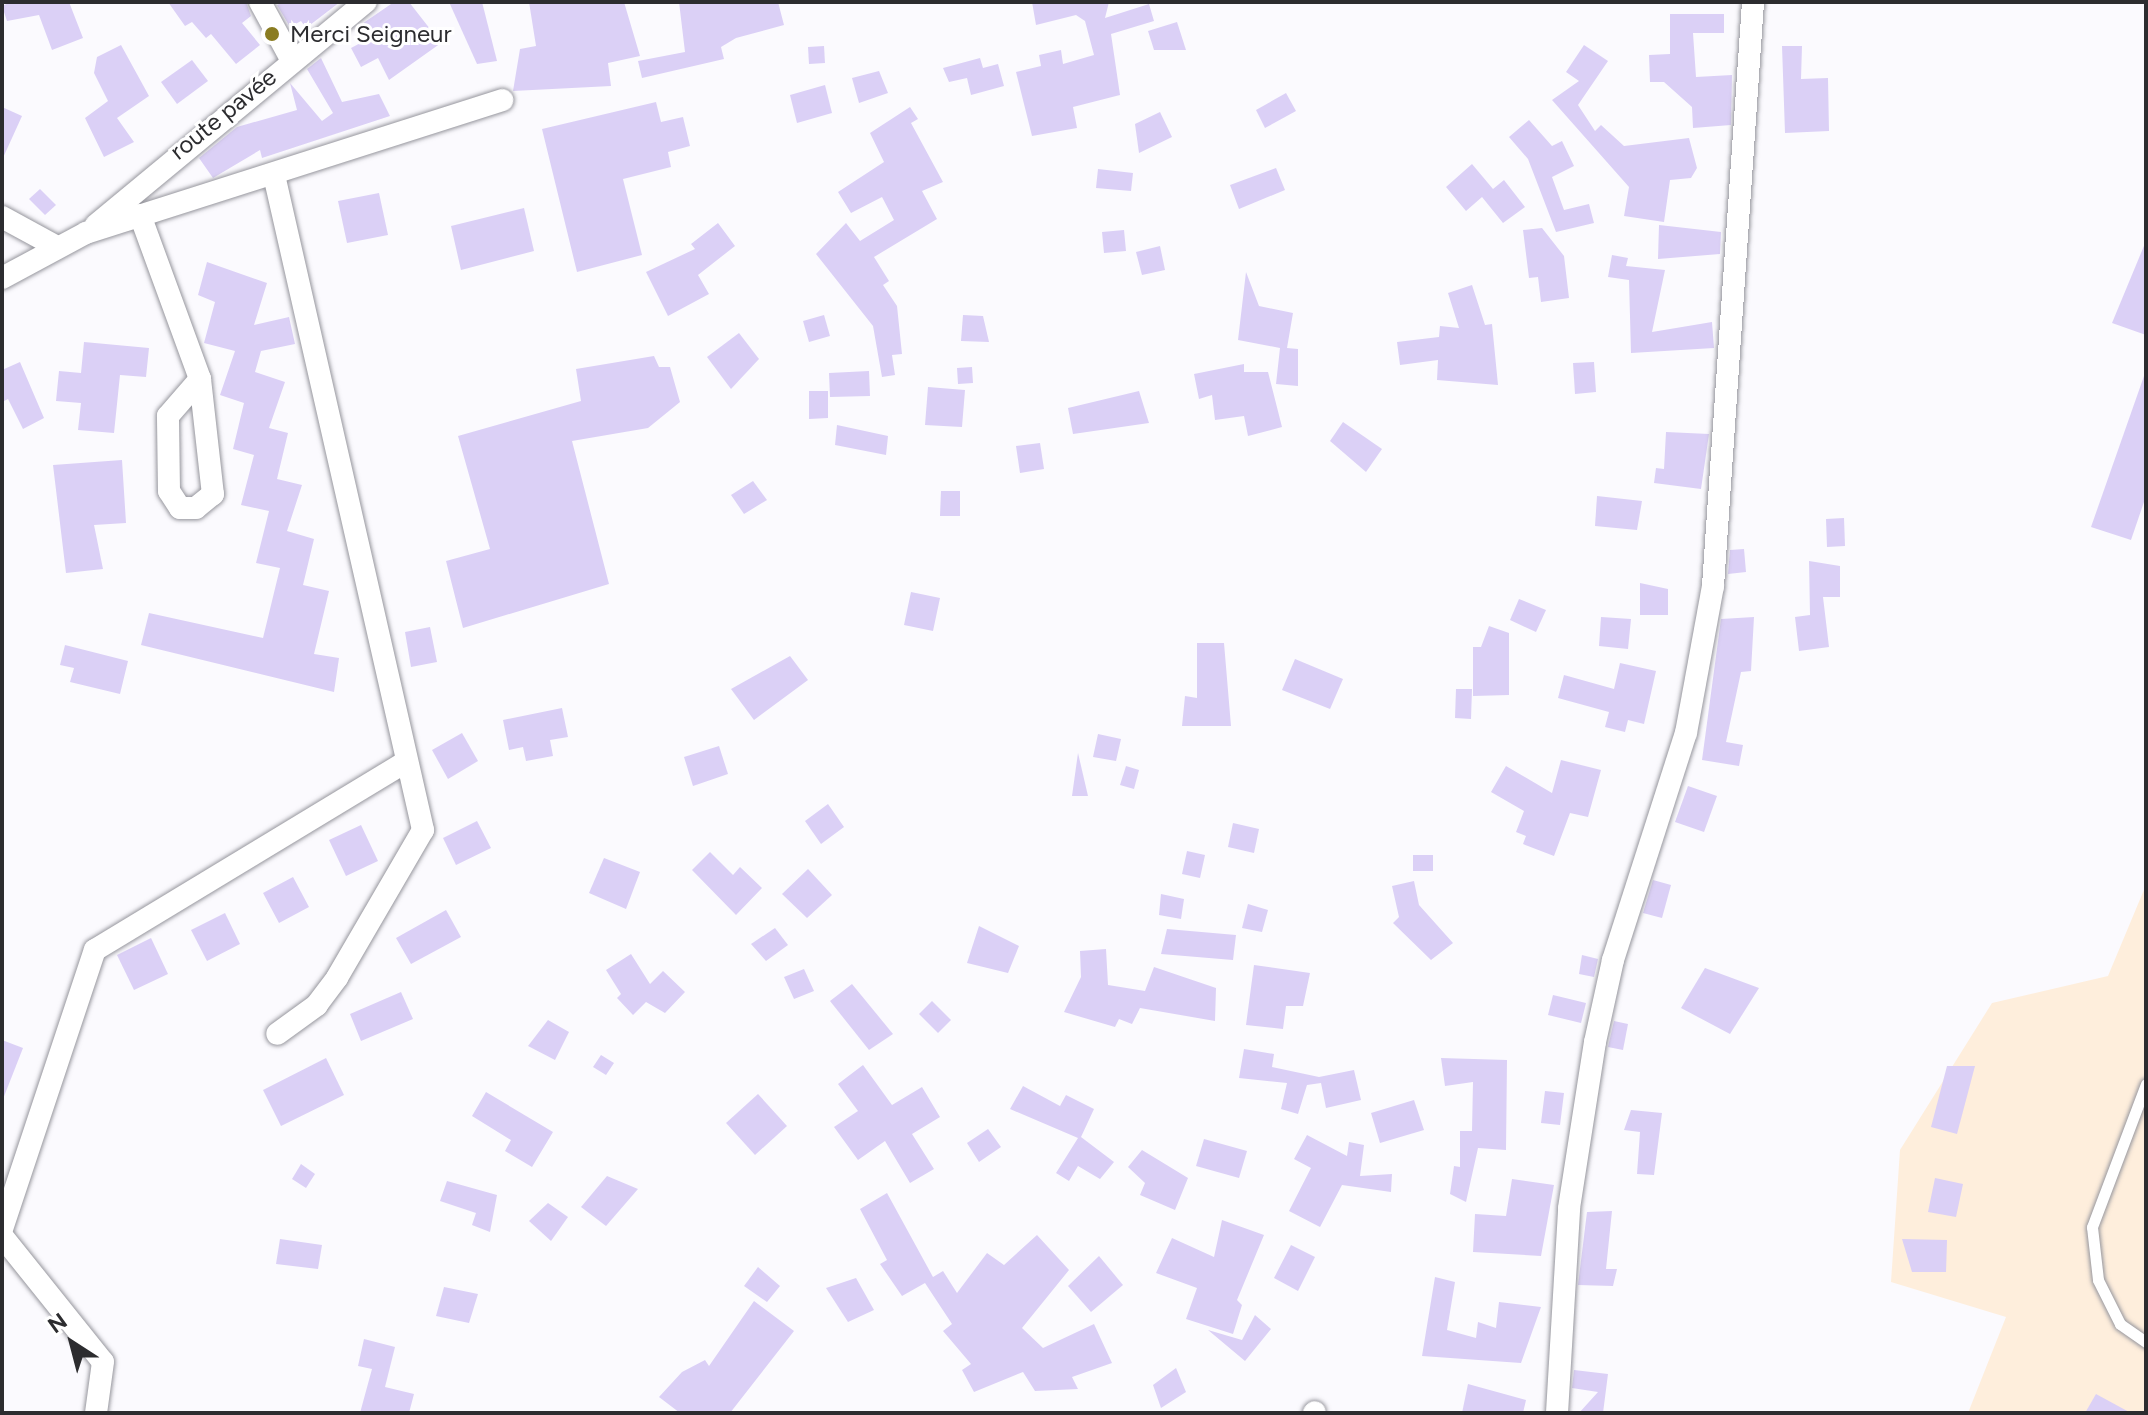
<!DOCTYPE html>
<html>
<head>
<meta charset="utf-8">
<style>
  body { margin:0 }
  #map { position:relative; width:2148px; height:1415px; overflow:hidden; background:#fbfafe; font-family:Figtree,sans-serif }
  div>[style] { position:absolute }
  .industrial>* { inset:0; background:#feeedc }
  .building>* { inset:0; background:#dbd0f6 }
  .roads { filter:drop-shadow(0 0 2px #96969d) drop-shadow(0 0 2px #96969d) }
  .lane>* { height:11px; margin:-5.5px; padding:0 5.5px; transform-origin:5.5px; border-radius:5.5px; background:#fff }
  .street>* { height:22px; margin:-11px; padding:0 11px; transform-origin:11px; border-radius:11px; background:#fff }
  .dots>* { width:22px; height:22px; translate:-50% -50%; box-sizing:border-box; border:4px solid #fff; border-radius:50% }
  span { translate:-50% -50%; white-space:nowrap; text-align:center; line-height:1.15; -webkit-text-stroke:6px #fff; paint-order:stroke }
  .poi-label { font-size:24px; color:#2c2c2f }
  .left { translate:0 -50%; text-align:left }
  .street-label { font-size:24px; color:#2c2c2f }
  .frame { position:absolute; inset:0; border:4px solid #2c2c2f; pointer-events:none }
  .north { position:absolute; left:32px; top:1303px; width:80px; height:80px; -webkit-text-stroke:6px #fff; paint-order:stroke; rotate:324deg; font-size:22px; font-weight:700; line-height:32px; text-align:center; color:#2c2c2f }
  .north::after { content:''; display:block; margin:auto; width:28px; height:36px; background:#2c2c2f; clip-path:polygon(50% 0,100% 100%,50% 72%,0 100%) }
</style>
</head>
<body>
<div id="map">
  <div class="industrial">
    <div style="clip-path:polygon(2146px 885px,2146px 1413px,1968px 1413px,2006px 1317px,1891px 1282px,1900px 1150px,1992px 1003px,2108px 976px)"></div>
  </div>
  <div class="building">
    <div style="clip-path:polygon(11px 2px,69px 2px,83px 38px,52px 50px,39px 15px,7px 21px,2px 6px)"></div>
    <div style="clip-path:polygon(168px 2px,246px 2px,251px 16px,242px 23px,260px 45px,236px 64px,211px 34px,206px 38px,192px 22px,185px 26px)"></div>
    <div style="clip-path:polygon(283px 2px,340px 2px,306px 28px,301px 21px,290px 27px,277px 5px)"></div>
    <div style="clip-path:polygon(394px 2px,409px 2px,441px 43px,389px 80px,378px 58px,361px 67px,351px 48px,368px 39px,359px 26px)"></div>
    <div style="clip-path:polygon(449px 2px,482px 2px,497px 61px,477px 64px)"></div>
    <div style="clip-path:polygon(529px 2px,624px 2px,640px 56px,608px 63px,611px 86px,513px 91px,520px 49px,536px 46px)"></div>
    <div style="clip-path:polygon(679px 2px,778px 2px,784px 25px,736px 38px,721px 47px,724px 59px,642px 78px,638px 61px,685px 52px)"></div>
    <div style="clip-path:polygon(1032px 2px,1109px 2px,1105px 18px,1149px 4px,1154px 21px,1111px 34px,1120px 95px,1073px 107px,1077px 128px,1032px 136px,1016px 72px,1041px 66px,1039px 55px,1061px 50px,1063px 64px,1094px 55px,1085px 21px,1076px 15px,1036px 25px)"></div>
    <div style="clip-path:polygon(1670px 14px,1724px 14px,1724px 33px,1693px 33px,1696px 77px,1732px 75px,1731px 125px,1693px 128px,1692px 107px,1664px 82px,1650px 82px,1649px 55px,1670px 54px)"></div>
    <div style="clip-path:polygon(1177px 22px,1186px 50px,1154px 50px,1148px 31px)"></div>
    <div style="clip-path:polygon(121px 45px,149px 96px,117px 118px,134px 142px,104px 157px,85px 118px,108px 101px,94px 73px,97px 57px)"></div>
    <div style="clip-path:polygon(1584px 45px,1608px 61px,1578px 105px,1595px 131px,1601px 125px,1624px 146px,1689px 138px,1697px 168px,1691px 178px,1670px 180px,1664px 222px,1624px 216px,1629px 187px,1552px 100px,1579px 81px,1566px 72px)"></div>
    <div style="clip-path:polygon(824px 46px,825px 63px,809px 64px,808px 47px)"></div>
    <div style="clip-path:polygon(1782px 46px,1802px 46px,1801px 79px,1828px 78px,1829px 131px,1785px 133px)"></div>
    <div style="clip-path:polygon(321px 58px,342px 102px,379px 94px,390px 116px,262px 158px,260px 150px,213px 178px,199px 158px,237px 127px,297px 110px,290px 83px,322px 121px,333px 113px,307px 69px)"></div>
    <div style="clip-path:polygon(980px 58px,983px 68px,998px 64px,1004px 86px,971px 95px,967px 78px,949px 82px,943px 68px)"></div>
    <div style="clip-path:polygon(192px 60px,208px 81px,177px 104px,161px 82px)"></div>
    <div style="clip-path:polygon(879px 71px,888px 93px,859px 103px,852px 78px)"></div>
    <div style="clip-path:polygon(825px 85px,832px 113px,797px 123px,790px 95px)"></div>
    <div style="clip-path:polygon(1286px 93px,1296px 111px,1265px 128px,1256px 110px)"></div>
    <div style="clip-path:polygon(656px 102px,661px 122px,683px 117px,690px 146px,668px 152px,671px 167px,623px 179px,642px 255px,577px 272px,542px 129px)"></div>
    <div style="clip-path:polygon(2px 107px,22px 116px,2px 160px)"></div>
    <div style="clip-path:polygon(910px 107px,918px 119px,911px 123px,943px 182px,922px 191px,937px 219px,874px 257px,889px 281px,883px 285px,897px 306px,902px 354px,892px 355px,895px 375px,882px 377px,873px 326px,816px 254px,846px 223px,860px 241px,894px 220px,882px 197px,851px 213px,838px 192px,884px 162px,870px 133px)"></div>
    <div style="clip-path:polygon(1160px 112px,1172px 137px,1139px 153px,1135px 124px)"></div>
    <div style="clip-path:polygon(1529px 120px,1552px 146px,1562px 141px,1574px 166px,1552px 177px,1564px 210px,1589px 204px,1594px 223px,1556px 232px,1528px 159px,1509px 137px)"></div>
    <div style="clip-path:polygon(1472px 164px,1493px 189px,1504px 180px,1525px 207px,1503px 223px,1482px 197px,1466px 211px,1446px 187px)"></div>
    <div style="clip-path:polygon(1276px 168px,1285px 190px,1239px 209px,1230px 185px)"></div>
    <div style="clip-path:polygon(1098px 169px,1133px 173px,1131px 191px,1096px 188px)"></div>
    <div style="clip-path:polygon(40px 189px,56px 205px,45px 215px,29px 199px)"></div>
    <div style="clip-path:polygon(379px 193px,388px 235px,347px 243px,338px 201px)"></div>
    <div style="clip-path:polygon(524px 208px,534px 251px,461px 270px,451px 226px)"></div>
    <div style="clip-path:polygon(718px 223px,735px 246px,698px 275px,709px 294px,668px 316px,646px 272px,695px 249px,691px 244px)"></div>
    <div style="clip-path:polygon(1659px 225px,1721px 232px,1720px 254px,1658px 259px)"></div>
    <div style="clip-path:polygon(1542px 228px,1564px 256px,1569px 298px,1541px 302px,1538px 277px,1529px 278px,1523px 230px)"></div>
    <div style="clip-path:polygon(1124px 230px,1126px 251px,1104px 253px,1102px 232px)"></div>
    <div style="clip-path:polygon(2146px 241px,2146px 335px,2112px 323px)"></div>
    <div style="clip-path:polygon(1160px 246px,1165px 270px,1142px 275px,1136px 252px)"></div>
    <div style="clip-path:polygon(1612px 255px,1628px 258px,1626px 266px,1665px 270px,1652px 332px,1712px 322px,1714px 348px,1631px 353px,1629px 280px,1608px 277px)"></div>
    <div style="clip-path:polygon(207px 262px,267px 283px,254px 325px,289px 317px,295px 344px,261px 351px,255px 372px,285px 382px,269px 428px,288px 433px,277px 479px,302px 485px,287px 531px,314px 539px,303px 585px,329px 591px,314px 654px,339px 658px,334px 692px,141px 645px,149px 613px,263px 638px,280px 568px,256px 563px,269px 511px,241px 505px,254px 455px,233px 449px,244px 403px,220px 395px,235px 351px,204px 343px,215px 302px,198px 295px)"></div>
    <div style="clip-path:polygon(1246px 272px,1259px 306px,1293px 313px,1287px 348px,1298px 349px,1298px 386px,1276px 384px,1280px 348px,1238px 340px)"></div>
    <div style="clip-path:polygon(1472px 285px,1485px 325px,1492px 324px,1498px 385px,1437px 380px,1438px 360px,1400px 365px,1397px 342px,1439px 337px,1440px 326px,1459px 328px,1448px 293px)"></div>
    <div style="clip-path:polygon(824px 315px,830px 336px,809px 342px,803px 321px)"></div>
    <div style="clip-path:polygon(963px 315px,983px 316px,989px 342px,961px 341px)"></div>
    <div style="clip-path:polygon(739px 333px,759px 359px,731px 389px,707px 357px)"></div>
    <div style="clip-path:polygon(84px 342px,149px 348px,146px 377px,120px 375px,114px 433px,78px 430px,81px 403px,56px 401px,59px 371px,81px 373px)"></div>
    <div style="clip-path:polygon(654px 356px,659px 367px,670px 367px,680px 402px,648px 428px,572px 441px,609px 584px,463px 628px,446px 561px,490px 549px,458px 436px,581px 401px,576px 369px)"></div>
    <div style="clip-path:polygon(20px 362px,44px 418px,23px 429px,8px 399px,2px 402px,2px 370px)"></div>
    <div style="clip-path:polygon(1594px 362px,1596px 392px,1575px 394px,1573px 363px)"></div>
    <div style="clip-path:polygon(1244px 364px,1244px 372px,1268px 372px,1282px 427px,1248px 436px,1244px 416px,1215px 420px,1212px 395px,1199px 399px,1194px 374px)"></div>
    <div style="clip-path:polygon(972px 367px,973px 383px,958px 384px,957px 368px)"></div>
    <div style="clip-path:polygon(869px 371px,870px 396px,830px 397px,829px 373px)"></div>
    <div style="clip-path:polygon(2144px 376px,2146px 496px,2131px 540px,2091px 527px)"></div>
    <div style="clip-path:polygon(928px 387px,965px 390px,962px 427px,925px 425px)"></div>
    <div style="clip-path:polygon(809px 391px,828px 391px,828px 418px,809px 419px)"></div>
    <div style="clip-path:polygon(1139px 391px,1149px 423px,1073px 434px,1068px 408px)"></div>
    <div style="clip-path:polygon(1343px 422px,1382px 449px,1366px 472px,1330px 441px)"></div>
    <div style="clip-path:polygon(837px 425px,888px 436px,886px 455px,835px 445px)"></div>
    <div style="clip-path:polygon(1666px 432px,1709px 434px,1701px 489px,1654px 483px,1656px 468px,1664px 469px)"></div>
    <div style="clip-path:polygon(1040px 443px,1044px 469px,1020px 473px,1016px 446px)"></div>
    <div style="clip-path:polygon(122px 460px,126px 523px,94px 525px,103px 569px,66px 573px,53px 465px)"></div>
    <div style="clip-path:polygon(753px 481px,767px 500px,744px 514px,731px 495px)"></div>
    <div style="clip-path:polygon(941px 491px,960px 491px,960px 516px,940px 516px)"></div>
    <div style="clip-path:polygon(1597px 496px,1642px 501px,1637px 530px,1595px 526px)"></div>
    <div style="clip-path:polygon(1844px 518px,1845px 546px,1827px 547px,1826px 519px)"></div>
    <div style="clip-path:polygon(1744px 549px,1746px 572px,1728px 574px,1730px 550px)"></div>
    <div style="clip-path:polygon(1809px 561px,1840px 566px,1840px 597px,1823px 597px,1829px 647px,1799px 651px,1795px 617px,1810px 615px)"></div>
    <div style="clip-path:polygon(1640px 583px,1668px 589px,1668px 615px,1640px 615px)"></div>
    <div style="clip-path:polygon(911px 592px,940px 598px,933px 631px,904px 625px)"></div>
    <div style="clip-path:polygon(1519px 599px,1546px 610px,1536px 632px,1510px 620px)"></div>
    <div style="clip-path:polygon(1601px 617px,1631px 619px,1628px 649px,1599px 646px)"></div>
    <div style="clip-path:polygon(1754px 617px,1751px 671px,1741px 672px,1726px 742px,1743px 745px,1739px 766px,1702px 760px,1721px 619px)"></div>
    <div style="clip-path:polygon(1489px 626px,1509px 633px,1509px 695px,1473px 696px,1473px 647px,1481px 647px)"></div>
    <div style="clip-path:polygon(430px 627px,437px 662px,411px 667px,405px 632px)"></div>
    <div style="clip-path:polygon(1197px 643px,1224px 643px,1231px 726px,1182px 726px,1185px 696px,1197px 698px)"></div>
    <div style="clip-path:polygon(65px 645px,128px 661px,120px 694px,70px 682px,74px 668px,60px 665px)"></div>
    <div style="clip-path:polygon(790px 656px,808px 680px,754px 720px,731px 689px)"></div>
    <div style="clip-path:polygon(1295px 659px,1343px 679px,1330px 709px,1282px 690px)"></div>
    <div style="clip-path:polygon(1620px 663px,1656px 671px,1644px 724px,1628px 720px,1625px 732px,1605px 727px,1609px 712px,1558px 698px,1564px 675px,1614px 689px)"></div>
    <div style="clip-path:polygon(1456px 689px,1472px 689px,1471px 719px,1455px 718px)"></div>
    <div style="clip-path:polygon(562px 708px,568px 737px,550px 740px,553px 756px,526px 761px,523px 747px,509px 750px,503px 720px)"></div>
    <div style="clip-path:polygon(462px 733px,478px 761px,448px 779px,432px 750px)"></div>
    <div style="clip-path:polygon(1098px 734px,1121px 739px,1116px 761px,1093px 757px)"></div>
    <div style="clip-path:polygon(719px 746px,728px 774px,693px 786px,684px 757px)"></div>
    <div style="clip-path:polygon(1078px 753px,1088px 796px,1072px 796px)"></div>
    <div style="clip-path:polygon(1561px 760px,1601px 770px,1588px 817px,1570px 813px,1554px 856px,1523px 844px,1526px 836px,1516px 832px,1524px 811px,1491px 792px,1506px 766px,1552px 793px)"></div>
    <div style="clip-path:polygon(1126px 766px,1139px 770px,1134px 789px,1120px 785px)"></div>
    <div style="clip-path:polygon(1688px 786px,1717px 796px,1704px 832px,1675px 822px)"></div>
    <div style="clip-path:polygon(828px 804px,844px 827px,821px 844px,805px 821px)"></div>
    <div style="clip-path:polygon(477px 821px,491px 848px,456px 865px,443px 838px)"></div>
    <div style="clip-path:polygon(1233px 823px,1259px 829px,1254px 853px,1228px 847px)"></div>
    <div style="clip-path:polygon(361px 825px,378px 861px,346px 876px,329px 840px)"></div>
    <div style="clip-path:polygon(1187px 851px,1205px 855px,1200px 878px,1182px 874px)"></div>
    <div style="clip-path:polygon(710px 852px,733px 875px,740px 867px,762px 888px,736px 915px,692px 870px)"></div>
    <div style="clip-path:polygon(1413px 855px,1433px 855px,1433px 871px,1413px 871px)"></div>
    <div style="clip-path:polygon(604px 858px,640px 872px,626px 909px,589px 893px)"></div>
    <div style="clip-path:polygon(808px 869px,832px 895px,807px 918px,782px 894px)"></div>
    <div style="clip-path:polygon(293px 877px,309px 907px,279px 923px,263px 893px)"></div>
    <div style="clip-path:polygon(1653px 880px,1671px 885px,1662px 918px,1643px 913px)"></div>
    <div style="clip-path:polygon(1414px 881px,1419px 905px,1453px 943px,1431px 960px,1393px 923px,1399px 917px,1392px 886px)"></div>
    <div style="clip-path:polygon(1161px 894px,1184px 899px,1181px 919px,1159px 915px)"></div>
    <div style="clip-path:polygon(1248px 904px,1268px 910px,1262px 932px,1242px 928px)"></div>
    <div style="clip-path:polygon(446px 910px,461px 937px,411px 964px,396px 938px)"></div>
    <div style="clip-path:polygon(225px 913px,240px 944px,207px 961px,191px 930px)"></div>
    <div style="clip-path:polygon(979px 926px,1019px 946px,1008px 973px,967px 963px)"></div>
    <div style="clip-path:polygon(775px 928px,788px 945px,766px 961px,751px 944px)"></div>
    <div style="clip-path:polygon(1167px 929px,1236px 935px,1233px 960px,1161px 954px)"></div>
    <div style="clip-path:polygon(151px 938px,168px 974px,134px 990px,117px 955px)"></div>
    <div style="clip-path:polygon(1106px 949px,1108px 985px,1145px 991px,1154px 967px,1216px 988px,1215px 1021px,1140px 1008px,1132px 1024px,1119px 1019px,1115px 1027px,1064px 1012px,1081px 977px,1080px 951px)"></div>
    <div style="clip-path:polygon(631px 954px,650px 984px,663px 971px,685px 992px,665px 1013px,646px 1002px,633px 1015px,617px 998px,621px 994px,606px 970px)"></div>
    <div style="clip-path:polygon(1582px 955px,1598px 959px,1594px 977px,1579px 974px)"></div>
    <div style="clip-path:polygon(1254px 965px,1310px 973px,1303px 1006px,1286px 1006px,1283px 1029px,1246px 1025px)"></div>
    <div style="clip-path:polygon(1705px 968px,1759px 988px,1730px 1034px,1681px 1008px)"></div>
    <div style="clip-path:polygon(804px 969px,814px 991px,794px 999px,784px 977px)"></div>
    <div style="clip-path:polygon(852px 984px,893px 1034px,869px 1050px,830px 1001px)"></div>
    <div style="clip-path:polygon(401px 992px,413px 1019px,361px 1041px,350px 1014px)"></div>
    <div style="clip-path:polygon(1553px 995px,1586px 1003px,1581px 1023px,1548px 1015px)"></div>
    <div style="clip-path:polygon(932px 1001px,951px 1020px,938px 1033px,919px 1014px)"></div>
    <div style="clip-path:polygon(548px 1020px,569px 1032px,555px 1060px,528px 1046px)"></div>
    <div style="clip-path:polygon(1614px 1021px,1628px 1024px,1623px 1050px,1608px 1047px)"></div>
    <div style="clip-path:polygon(2px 1040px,23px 1048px,3px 1099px,2px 1099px)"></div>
    <div style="clip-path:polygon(1244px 1049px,1274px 1054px,1272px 1067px,1319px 1077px,1354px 1070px,1361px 1100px,1326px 1108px,1321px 1083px,1307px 1085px,1298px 1114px,1281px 1109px,1287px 1083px,1239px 1078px)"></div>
    <div style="clip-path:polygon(601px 1055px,614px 1063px,606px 1075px,593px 1067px)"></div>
    <div style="clip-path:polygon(326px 1058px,344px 1095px,281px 1126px,263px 1090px)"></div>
    <div style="clip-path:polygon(1441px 1058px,1507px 1060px,1506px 1150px,1478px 1148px,1466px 1202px,1450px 1194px,1454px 1166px,1460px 1167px,1460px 1131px,1472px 1131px,1473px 1082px,1445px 1086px)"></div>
    <div style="clip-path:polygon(863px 1065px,892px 1105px,922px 1087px,940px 1117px,912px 1134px,934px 1169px,910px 1183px,885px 1141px,858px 1160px,834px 1127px,858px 1111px,838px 1084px)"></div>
    <div style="clip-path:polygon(1947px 1066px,1975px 1066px,1957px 1134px,1931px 1127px)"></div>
    <div style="clip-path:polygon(1023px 1086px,1060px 1106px,1066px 1095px,1094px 1109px,1081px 1137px,1114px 1162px,1100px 1179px,1078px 1166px,1069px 1181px,1056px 1173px,1078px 1138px,1010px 1109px)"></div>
    <div style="clip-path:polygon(1545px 1091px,1564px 1093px,1560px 1125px,1541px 1123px)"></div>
    <div style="clip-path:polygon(486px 1092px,553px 1132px,532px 1167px,505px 1151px,511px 1140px,472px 1116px)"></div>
    <div style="clip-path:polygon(758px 1094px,787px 1126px,755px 1155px,726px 1123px)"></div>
    <div style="clip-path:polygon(1414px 1100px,1424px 1130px,1380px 1143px,1371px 1113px)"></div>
    <div style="clip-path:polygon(1631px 1110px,1662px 1113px,1654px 1175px,1637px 1174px,1640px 1132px,1624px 1130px)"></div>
    <div style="clip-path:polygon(988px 1129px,1001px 1147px,979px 1162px,967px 1143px)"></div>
    <div style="clip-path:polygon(1307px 1135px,1347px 1156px,1349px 1142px,1364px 1145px,1360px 1176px,1392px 1174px,1391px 1192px,1342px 1185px,1320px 1227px,1289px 1211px,1311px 1168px,1294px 1159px)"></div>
    <div style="clip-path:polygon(1204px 1139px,1247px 1151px,1239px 1178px,1196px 1166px)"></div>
    <div style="clip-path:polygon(1142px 1150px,1188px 1178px,1175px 1210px,1140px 1195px,1145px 1183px,1128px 1167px)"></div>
    <div style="clip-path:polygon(301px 1164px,315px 1174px,306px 1188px,292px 1179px)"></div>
    <div style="clip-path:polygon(607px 1176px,638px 1189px,606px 1226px,581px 1207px)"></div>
    <div style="clip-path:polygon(1935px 1178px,1963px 1184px,1956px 1217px,1928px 1212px)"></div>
    <div style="clip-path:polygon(1512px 1179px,1554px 1185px,1541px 1256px,1473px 1252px,1475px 1214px,1506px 1216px)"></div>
    <div style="clip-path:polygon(447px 1181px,497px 1195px,490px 1232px,472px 1225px,476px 1213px,440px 1201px)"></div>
    <div style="clip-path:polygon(887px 1193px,933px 1277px,943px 1271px,957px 1293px,987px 1253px,1004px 1265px,1037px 1235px,1069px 1270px,1022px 1328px,1043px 1348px,1094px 1324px,1112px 1363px,1072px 1377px,1078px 1389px,1035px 1391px,1023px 1372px,974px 1392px,962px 1370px,971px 1364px,943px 1331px,952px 1324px,925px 1283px,902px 1296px,880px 1264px,887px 1260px,860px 1209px)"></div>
    <div style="clip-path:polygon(548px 1203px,568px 1217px,551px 1241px,529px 1221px)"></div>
    <div style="clip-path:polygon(1612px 1211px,1606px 1269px,1617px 1269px,1613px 1286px,1578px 1285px,1587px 1212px)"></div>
    <div style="clip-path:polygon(1222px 1220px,1264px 1235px,1237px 1300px,1242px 1305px,1233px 1334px,1186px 1319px,1197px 1288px,1156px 1273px,1172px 1238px,1214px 1257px)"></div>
    <div style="clip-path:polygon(280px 1239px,322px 1245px,318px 1269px,276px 1264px)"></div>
    <div style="clip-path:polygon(1902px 1239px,1947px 1240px,1946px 1272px,1912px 1272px)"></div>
    <div style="clip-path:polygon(1291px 1245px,1315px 1257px,1298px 1291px,1274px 1278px)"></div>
    <div style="clip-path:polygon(1099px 1256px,1123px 1285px,1091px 1312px,1068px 1286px)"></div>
    <div style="clip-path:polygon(758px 1267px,780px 1286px,767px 1302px,744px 1286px)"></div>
    <div style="clip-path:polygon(1435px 1277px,1455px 1282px,1447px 1330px,1476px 1338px,1478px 1322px,1496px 1328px,1499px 1302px,1541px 1307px,1521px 1363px,1422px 1356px)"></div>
    <div style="clip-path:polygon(856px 1278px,874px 1310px,848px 1322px,826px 1288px)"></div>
    <div style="clip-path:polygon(444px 1287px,478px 1294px,469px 1323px,436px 1316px)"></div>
    <div style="clip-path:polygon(754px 1301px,794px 1331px,730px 1413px,680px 1413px,659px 1397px,682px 1372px,705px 1360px,709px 1366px)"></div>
    <div style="clip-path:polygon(1255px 1315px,1271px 1329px,1245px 1361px,1208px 1330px,1242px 1340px)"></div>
    <div style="clip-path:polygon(364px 1339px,395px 1347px,385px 1387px,414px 1394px,409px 1413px,360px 1413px,372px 1369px,358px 1366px)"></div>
    <div style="clip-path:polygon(1176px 1368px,1186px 1392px,1161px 1408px,1153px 1385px)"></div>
    <div style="clip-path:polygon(1574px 1370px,1608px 1374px,1603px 1413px,1579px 1413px,1598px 1392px,1572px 1388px)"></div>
    <div style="clip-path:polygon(1468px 1384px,1526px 1400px,1523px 1413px,1462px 1413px)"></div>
    <div style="clip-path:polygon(2096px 1394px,2131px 1413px,2085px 1413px)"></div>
  </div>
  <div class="roads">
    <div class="lane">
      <div style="left:2146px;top:1084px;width:153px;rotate:110.7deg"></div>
      <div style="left:2092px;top:1227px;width:53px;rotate:83.5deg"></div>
      <div style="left:2098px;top:1280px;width:49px;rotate:63.4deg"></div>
      <div style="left:2120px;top:1324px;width:32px;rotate:35deg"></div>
    </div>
    <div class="street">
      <div style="left:260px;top:2px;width:65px;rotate:61.5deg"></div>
      <div style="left:274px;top:175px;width:672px;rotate:77.18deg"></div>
      <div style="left:423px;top:830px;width:171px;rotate:120.2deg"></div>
      <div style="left:337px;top:978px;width:34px;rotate:127deg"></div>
      <div style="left:317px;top:1005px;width:49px;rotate:144.1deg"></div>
      <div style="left:140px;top:215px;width:175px;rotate:69.9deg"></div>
      <div style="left:200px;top:379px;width:116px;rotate:83.6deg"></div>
      <div style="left:213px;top:494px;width:22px;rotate:141deg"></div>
      <div style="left:196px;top:508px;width:16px;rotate:180deg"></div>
      <div style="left:180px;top:508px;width:20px;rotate:-123deg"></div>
      <div style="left:169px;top:491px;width:75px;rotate:-90.8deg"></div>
      <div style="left:168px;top:416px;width:49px;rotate:-49.1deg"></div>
      <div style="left:2px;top:217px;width:63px;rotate:28.6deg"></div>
      <div style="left:96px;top:225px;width:350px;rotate:-39.6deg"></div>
      <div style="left:2px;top:278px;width:95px;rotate:-28.2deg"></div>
      <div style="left:86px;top:233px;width:437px;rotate:-17.7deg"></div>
      <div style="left:2px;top:1229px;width:294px;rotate:-71.6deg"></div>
      <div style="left:95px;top:950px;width:361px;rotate:-31.2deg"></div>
      <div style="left:2px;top:1236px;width:161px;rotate:51.3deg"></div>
      <div style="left:103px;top:1362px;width:51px;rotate:97.8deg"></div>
      <div style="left:1314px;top:1413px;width:1px;rotate:-45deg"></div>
      <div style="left:1557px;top:1413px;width:205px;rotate:-86.6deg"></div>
      <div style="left:1569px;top:1208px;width:168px;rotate:-81.1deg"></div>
      <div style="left:1595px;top:1042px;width:84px;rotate:-77.6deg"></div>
      <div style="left:1613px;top:960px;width:238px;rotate:-72.2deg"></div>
      <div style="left:1686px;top:733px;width:149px;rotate:-79.6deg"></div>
      <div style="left:1713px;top:586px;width:585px;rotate:-86.08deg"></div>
    </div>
  </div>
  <div class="dots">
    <div style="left:272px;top:34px;background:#8a7c21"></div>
  </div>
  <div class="poi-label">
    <span class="left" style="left:290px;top:34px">Merci Seigneur</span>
  </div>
  <div class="street-label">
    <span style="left:223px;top:114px;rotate:-39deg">route pavée</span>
  </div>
  <div class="frame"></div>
  <div class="north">N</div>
</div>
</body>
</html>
